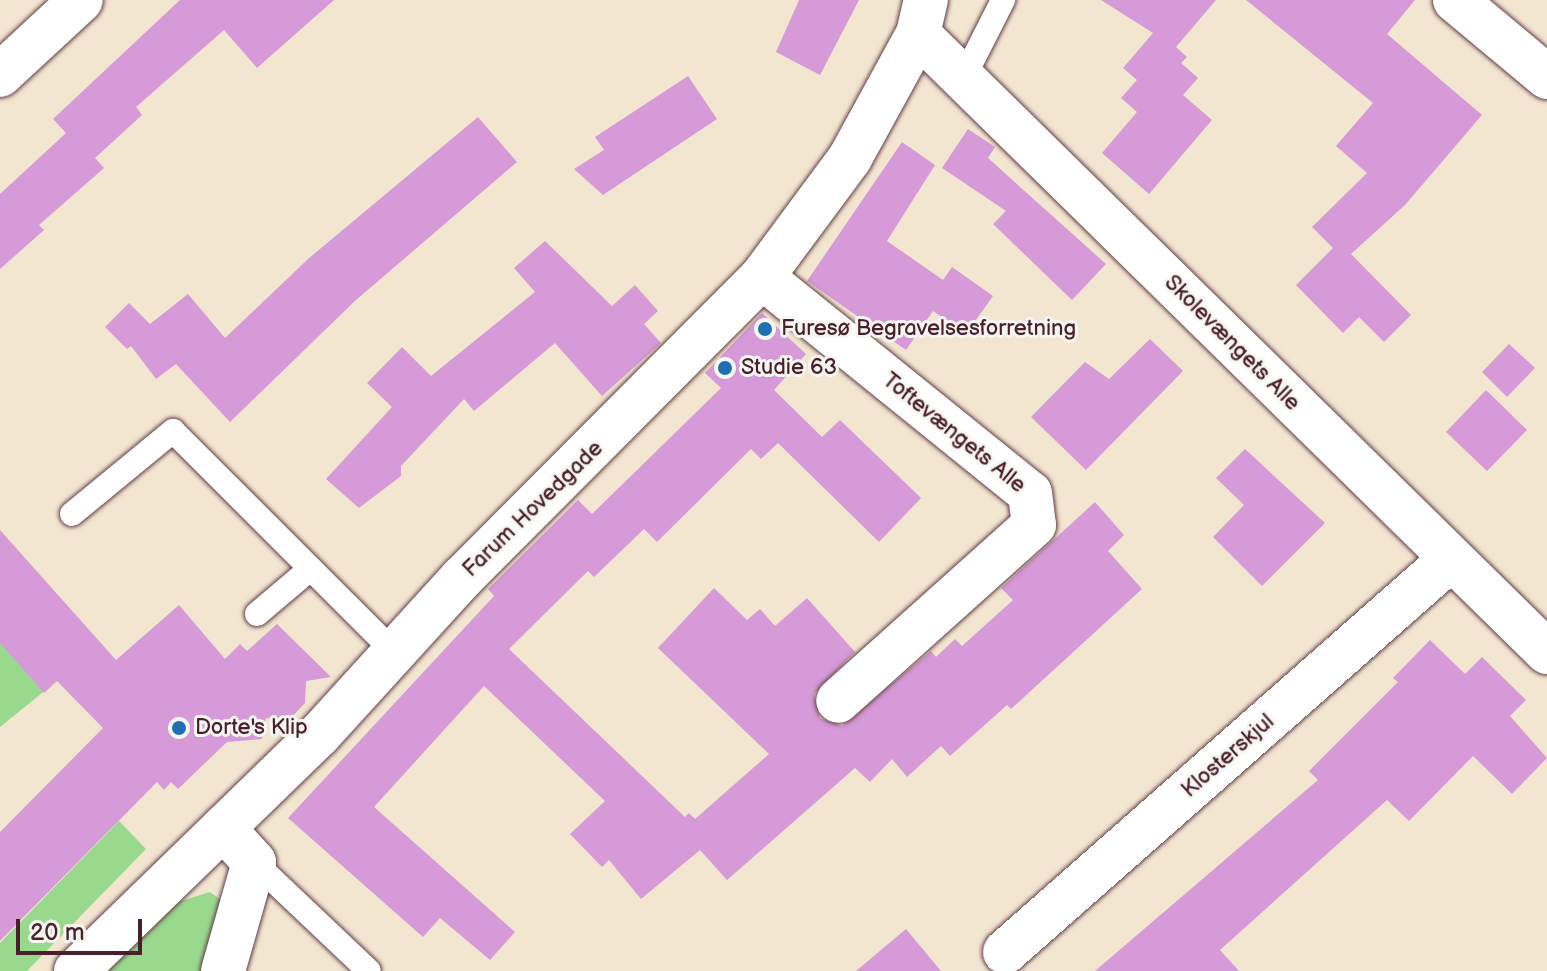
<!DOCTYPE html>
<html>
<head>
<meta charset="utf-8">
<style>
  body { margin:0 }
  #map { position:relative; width:1547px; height:971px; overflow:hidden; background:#f3e6d1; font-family:"Balsamiq Sans",sans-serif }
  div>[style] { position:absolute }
  .green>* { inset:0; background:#99d98e }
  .building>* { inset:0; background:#d59ad7 }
  .roads { filter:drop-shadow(0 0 2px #633d44) drop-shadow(0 0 2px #633d44) }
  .service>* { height:24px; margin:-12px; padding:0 12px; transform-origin:12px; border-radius:12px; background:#fff }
  .minor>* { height:44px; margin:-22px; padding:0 22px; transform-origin:22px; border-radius:22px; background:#fff }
  .tertiary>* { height:44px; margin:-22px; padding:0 22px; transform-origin:22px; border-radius:22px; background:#fff }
  .dots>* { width:22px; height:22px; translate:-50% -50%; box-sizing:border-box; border:4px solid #f6f6f2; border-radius:50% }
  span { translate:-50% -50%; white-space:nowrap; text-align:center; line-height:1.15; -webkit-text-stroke:6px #f6f6f2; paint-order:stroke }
  .poi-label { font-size:22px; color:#4a1f2b }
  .left { translate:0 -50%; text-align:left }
  .street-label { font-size:22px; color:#4a1f2b }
  .scale { position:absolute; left:16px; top:919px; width:126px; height:36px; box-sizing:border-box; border:4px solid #4a1f2b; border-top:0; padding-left:10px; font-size:24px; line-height:28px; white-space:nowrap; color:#4a1f2b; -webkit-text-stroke:6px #f6f6f2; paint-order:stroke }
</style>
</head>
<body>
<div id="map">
  <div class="green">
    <div style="clip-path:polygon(0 638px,47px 689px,0 727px)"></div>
    <div style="clip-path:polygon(119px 821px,146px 849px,27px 971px,0 971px,0 943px)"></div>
    <div style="clip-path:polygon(210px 892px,224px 902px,203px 971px,104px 971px,168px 905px)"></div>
  </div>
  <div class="building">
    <div style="clip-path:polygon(180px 0,334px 0,257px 68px,224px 30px,136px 107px,142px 115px,95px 158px,104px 168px,39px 225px,44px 230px,0 269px,0 194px,66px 133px,53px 119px)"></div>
    <div style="clip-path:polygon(799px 0,859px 0,820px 75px,776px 52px)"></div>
    <div style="clip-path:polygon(1101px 0,1216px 0,1176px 47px,1187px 57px,1181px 63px,1198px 78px,1183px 95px,1212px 120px,1149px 194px,1102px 153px,1137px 112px,1121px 98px,1137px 80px,1123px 68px,1153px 33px)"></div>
    <div style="clip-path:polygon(1246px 0,1415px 0,1387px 34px,1482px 115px,1405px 205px,1351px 254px,1411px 315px,1384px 342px,1359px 317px,1343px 333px,1296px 285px,1333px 248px,1312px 227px,1367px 173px,1336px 146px,1373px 103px)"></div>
    <div style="clip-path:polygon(688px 76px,717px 119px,603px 195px,574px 169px,604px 150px,595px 137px)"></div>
    <div style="clip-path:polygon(478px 117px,517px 162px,356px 300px,230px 422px,176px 364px,156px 379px,131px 346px,127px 349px,105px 327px,129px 303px,150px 324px,188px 294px,225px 338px,308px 259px)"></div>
    <div style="clip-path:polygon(968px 129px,995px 147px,988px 158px,1106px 264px,1072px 300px,993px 224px,1006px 211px,942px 168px)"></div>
    <div style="clip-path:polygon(902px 142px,935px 165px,887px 241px,943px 280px,952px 267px,993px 296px,971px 327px,962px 320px,957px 327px,933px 311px,906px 350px,807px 281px)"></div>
    <div style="clip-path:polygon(545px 241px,612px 306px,635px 285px,658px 311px,644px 324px,661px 343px,602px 396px,555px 343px,474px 411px,464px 399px,401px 466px,401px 476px,359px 508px,326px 479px,392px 407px,367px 383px,402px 347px,431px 376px,535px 292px,514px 268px)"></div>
    <div style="clip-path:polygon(762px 313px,806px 354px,774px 390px,822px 437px,840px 420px,921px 498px,879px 542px,778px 443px,761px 459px,751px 449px,657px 542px,644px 529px,594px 577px,588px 571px,509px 649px,685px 817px,689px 813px,695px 819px,769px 754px,658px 648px,714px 588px,747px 620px,760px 609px,775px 626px,807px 598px,855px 652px,814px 694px,820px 718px,842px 726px,931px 651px,936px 657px,955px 639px,962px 646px,1013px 600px,1001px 588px,1095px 502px,1124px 535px,1108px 551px,1142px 589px,1011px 709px,1007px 705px,950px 756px,941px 746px,907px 777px,892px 759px,870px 782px,855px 768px,727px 880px,700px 850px,641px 899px,609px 860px,602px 867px,570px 834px,605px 801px,484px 686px,374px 807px,515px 932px,490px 960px,440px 918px,423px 937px,288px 818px,494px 596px,488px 589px,578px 500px,592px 514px,721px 388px,705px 373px)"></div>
    <div style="clip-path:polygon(1150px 339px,1183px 371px,1086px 470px,1031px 417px,1085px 362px,1109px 379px)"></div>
    <div style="clip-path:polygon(1509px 344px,1535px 368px,1507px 397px,1482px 372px)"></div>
    <div style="clip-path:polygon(1486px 390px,1527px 430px,1487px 471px,1446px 432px)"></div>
    <div style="clip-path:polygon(1245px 449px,1325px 523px,1262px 586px,1213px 537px,1244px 505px,1216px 478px)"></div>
    <div style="clip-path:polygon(0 530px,116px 660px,179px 605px,225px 659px,240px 644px,247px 651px,277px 624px,331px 677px,306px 681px,305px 703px,289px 720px,266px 718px,262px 739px,227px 742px,178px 789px,171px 782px,164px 790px,157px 782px,0 941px,0 832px,103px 728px,57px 681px,44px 693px,0 643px)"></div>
    <div style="clip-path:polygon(1430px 640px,1465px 674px,1482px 657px,1526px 700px,1510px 716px,1547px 758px,1512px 794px,1473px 756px,1409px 821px,1387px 800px,1220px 950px,1239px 971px,1095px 971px,1318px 780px,1309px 771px,1398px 682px,1393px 678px)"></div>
    <div style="clip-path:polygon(906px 929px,941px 971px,856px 971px)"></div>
  </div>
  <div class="roads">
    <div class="service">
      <div style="left:963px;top:79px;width:89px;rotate:-63.1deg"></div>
      <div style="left:72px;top:514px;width:131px;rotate:-39.4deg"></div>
      <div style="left:173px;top:431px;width:313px;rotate:45deg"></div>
      <div style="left:257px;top:614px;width:70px;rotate:-40.3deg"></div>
      <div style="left:254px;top:862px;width:158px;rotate:43.5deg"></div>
    </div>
    <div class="minor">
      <div style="left:1455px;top:0;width:120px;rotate:39.9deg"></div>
      <div style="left:918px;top:34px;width:882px;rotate:44.49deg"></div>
      <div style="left:0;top:75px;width:110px;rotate:-42.8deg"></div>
      <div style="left:762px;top:277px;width:344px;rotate:38.9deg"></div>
      <div style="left:1030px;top:493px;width:32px;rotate:83deg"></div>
      <div style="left:1034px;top:525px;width:263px;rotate:138.1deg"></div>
      <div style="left:1005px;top:952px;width:594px;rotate:-41.39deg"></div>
      <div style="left:223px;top:971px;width:113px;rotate:-74.1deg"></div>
      <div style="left:254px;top:862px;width:46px;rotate:-132.4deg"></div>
    </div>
    <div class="tertiary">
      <div style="left:76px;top:971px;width:339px;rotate:-44.2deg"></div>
      <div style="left:319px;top:735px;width:212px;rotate:-47.7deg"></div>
      <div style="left:462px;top:578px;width:425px;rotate:-45.1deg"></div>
      <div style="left:762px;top:277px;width:148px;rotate:-53.5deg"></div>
      <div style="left:850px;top:158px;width:141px;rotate:-61.3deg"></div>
      <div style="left:918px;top:34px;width:35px;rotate:-77deg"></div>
    </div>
  </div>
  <div class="dots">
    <div style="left:765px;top:329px;background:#1f6fb2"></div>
    <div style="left:725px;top:368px;background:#1f6fb2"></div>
    <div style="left:179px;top:728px;background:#1f6fb2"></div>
  </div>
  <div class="poi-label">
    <span class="left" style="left:781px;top:329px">Furesø Begravelsesforretning</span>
    <span class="left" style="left:741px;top:368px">Studie 63</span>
    <span class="left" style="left:195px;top:728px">Dorte's Klip</span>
  </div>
  <div class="street-label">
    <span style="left:1232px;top:343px;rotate:45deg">Skolevængets Alle</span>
    <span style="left:954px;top:433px;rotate:39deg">Toftevængets Alle</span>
    <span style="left:533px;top:509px;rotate:-44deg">Farum Hovedgade</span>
    <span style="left:1228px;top:756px;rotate:-41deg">Klosterskjul</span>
  </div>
  <div class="scale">20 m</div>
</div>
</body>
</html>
